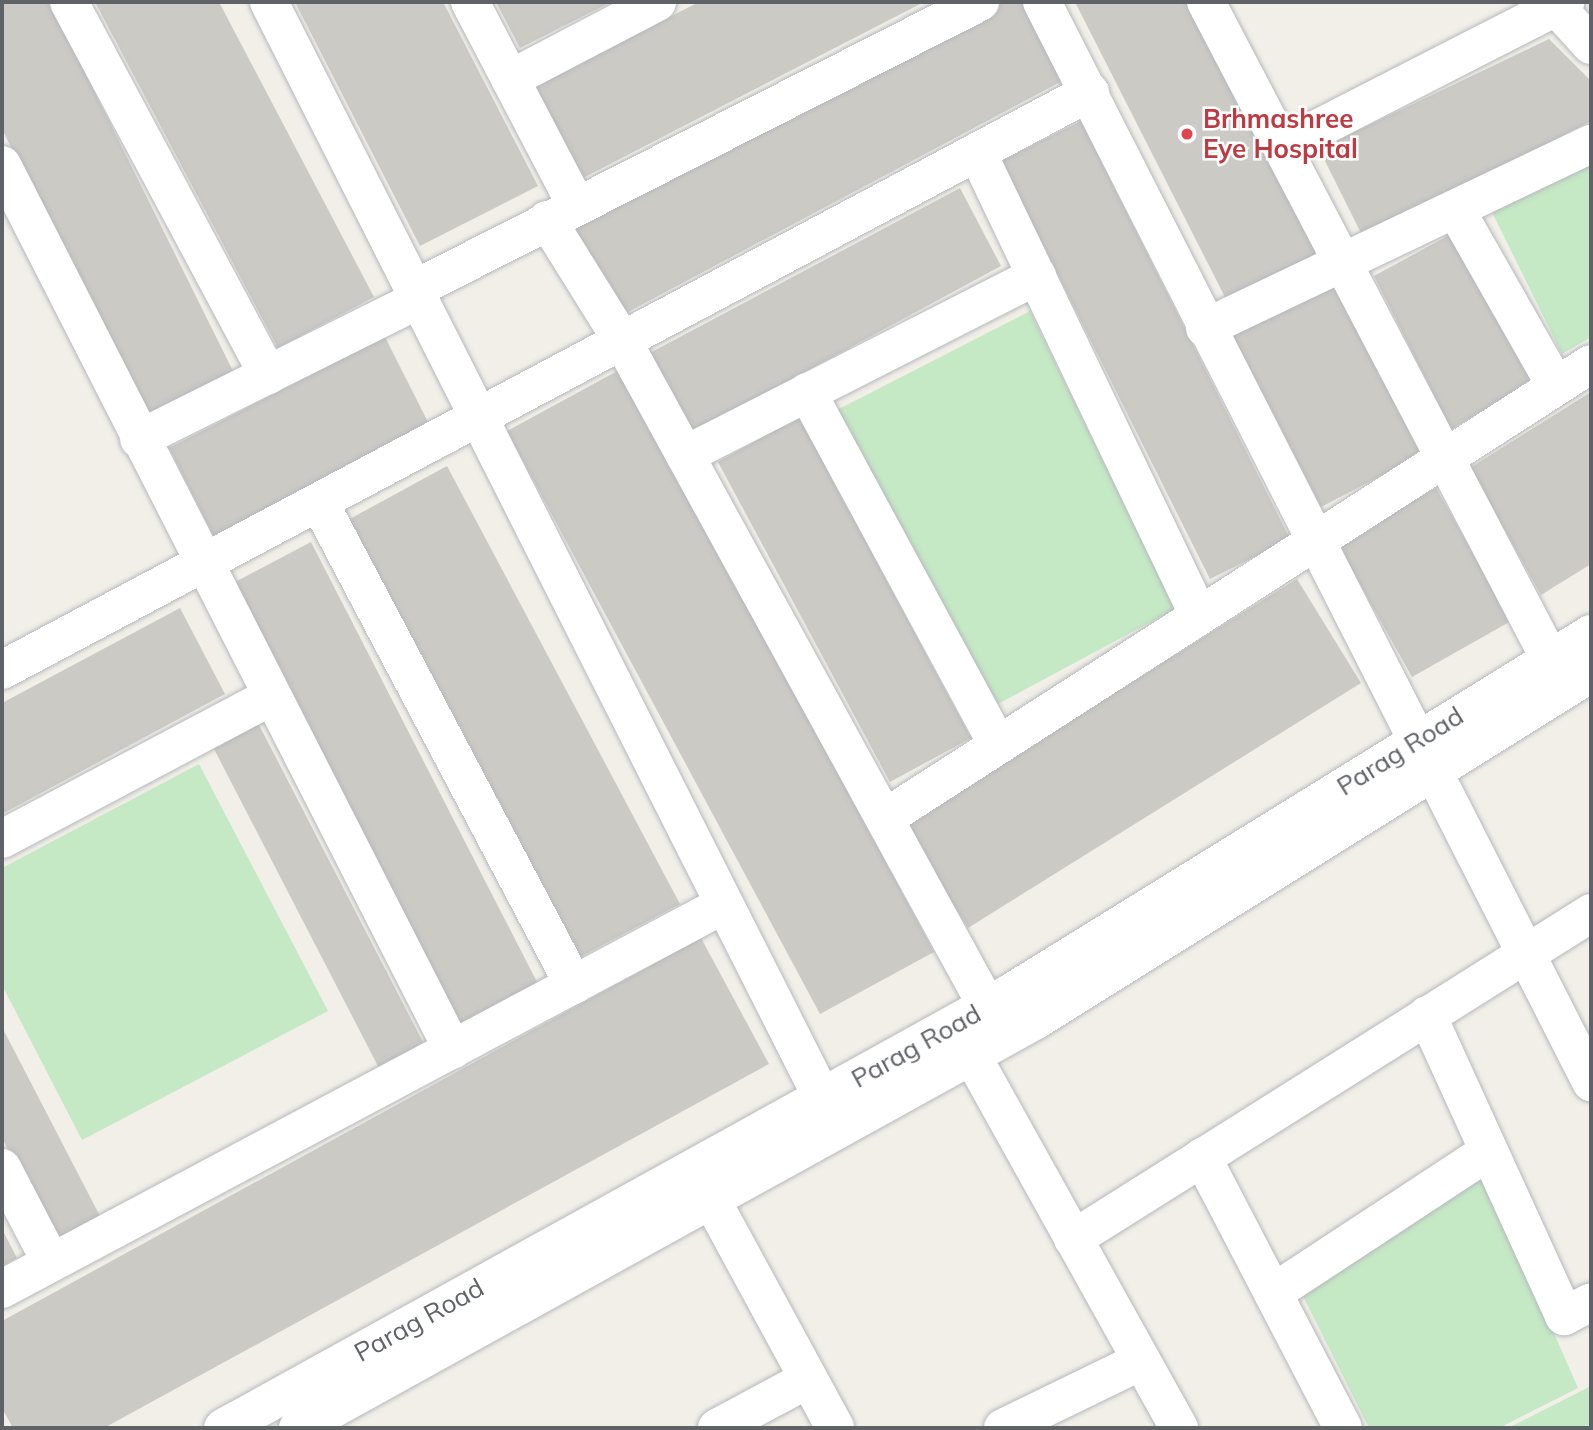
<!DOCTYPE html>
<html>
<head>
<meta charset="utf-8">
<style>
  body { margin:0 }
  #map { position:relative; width:1593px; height:1430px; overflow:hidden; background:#f1efe8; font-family:Mulish,sans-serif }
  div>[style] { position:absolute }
  .green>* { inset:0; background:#c5e8c5 }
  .building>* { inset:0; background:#cccac5 }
  .roads { filter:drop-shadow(0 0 2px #b5b8bc) drop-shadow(0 0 2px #b5b8bc) }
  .minor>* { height:38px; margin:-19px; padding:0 19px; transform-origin:19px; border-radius:19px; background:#fff }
  .dots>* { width:19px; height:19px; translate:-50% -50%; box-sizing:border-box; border:4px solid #fff; border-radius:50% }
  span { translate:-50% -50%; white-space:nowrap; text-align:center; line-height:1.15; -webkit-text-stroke:5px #fff; paint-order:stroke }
  .health-label { font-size:26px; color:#be3a42; font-weight:700 }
  .left { translate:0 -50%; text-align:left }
  .street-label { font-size:26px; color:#5f6368 }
  .frame { position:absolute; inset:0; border:4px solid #5f6368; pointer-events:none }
</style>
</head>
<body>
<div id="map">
  <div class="green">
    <div style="clip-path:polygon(1591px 161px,1591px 337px,1562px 354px,1491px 210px)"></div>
    <div style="clip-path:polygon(1030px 311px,1175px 609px,998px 704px,837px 410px)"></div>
    <div style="clip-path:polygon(199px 764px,328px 1011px,82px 1140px,2px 985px,2px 868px)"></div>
    <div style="clip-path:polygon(1484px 1174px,1578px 1388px,1499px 1428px,1369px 1428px,1303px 1296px)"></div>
    <div style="clip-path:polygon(1591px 1386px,1591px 1428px,1508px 1428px)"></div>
  </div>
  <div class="building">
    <div style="clip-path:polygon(2px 2px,50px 2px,233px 371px,144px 415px,2px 129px)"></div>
    <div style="clip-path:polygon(95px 2px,219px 2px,374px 297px,278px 348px)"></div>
    <div style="clip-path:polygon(295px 2px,443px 2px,538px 186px,420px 246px)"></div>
    <div style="clip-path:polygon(496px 2px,611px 2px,520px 48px)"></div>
    <div style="clip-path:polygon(699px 2px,924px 2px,581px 179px,534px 87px)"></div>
    <div style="clip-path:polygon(998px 2px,1024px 2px,1064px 80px,611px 321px,564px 232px)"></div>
    <div style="clip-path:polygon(1075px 2px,1193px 2px,1321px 253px,1227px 301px)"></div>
    <div style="clip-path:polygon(1549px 39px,1591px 81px,1591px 121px,1364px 239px,1319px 149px)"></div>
    <div style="clip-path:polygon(1081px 121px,1290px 539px,1210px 579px,1001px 161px)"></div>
    <div style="clip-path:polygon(960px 188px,1001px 266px,690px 434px,648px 354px)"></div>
    <div style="clip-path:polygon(1453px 233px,1532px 383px,1451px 429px,1374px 276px)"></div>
    <div style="clip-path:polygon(1331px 277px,1423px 454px,1321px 507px,1230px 330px)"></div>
    <div style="clip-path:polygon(385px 337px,431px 428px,215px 539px,169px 448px)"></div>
    <div style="clip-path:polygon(621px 369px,934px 952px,820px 1014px,507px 431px)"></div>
    <div style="clip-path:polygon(1591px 392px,1591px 564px,1541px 595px,1470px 468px)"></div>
    <div style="clip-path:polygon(799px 417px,971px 738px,890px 782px,718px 462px)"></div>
    <div style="clip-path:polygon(447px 466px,680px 904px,578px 958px,346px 521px)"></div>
    <div style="clip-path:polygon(1436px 488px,1511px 621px,1412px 677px,1337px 543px)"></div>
    <div style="clip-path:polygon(311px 542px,538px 984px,460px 1024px,233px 583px)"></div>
    <div style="clip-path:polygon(1297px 579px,1361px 683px,968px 928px,903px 825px)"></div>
    <div style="clip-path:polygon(180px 608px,225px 694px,2px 814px,2px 703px)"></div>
    <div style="clip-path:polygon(258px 723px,425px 1046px,380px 1070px,213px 747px)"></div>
    <div style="clip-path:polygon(701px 938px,769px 1064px,104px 1428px,13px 1428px,2px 1408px,2px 1321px)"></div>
    <div style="clip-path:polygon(2px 1027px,102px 1220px,57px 1244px,2px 1138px)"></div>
    <div style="clip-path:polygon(2px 1229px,17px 1258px,2px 1266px)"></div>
  </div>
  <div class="roads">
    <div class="minor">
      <div style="left:69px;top:2px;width:423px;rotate:61.9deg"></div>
      <div style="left:269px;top:2px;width:1251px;rotate:63.21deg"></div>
      <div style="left:470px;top:2px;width:229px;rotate:62.4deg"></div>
      <div style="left:1042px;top:2px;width:1212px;rotate:63.05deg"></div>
      <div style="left:1206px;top:2px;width:742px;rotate:62.36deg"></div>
      <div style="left:1552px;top:2px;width:58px;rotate:47.8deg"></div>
      <div style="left:510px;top:79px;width:166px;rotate:-27.6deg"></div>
      <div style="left:1284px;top:146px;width:316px;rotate:-27.1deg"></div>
      <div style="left:977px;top:152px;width:514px;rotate:64.43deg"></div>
      <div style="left:2px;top:165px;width:993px;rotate:63deg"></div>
      <div style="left:1456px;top:210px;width:202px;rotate:60.4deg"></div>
      <div style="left:547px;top:220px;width:144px;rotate:58.1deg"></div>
      <div style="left:623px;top:342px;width:757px;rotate:61.27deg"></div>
      <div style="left:413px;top:290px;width:636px;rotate:-26.93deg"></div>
      <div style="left:1205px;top:328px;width:428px;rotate:-25.5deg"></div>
      <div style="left:807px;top:392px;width:401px;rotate:61.6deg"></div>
      <div style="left:139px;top:439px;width:312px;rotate:-26.5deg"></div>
      <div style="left:685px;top:455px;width:395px;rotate:-27deg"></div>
      <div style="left:319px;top:502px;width:546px;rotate:62.17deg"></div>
      <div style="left:2px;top:670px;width:1232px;rotate:-27.98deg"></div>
      <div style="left:885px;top:818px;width:839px;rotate:-32.74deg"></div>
      <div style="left:2px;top:839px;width:303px;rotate:-27.9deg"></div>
      <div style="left:1427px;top:1015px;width:331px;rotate:65.5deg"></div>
      <div style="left:1564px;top:1316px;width:30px;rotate:-27deg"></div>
      <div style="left:972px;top:1056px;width:426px;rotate:60.9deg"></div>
      <div style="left:1202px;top:1157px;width:305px;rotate:62.5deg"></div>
      <div style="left:2px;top:1168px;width:106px;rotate:62.5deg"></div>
      <div style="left:712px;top:1201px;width:258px;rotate:61.5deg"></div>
      <div style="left:1073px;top:1239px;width:612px;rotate:-32.18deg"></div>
      <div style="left:2px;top:1289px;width:817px;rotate:-28.04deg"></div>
      <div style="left:1273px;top:1293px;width:258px;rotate:-33.3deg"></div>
      <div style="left:223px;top:1428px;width:901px;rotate:-28.92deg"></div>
      <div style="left:1012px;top:992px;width:681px;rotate:-31.73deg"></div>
      <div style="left:298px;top:1428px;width:843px;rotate:-28.94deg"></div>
      <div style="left:1036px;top:1020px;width:655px;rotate:-32.01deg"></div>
      <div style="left:717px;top:1428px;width:103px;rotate:-28.3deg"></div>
      <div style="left:1003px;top:1428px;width:153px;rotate:-25.9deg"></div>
    </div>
  </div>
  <div class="dots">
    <div style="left:1187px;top:134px;background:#e0444e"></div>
  </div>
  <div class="health-label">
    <span class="left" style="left:1203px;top:134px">Brhmashree<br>Eye Hospital</span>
  </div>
  <div class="street-label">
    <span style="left:1400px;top:751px;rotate:-32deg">Parag Road</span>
    <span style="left:916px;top:1046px;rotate:-29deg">Parag Road</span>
    <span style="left:419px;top:1320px;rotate:-29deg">Parag Road</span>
  </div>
  <div class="frame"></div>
</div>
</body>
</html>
